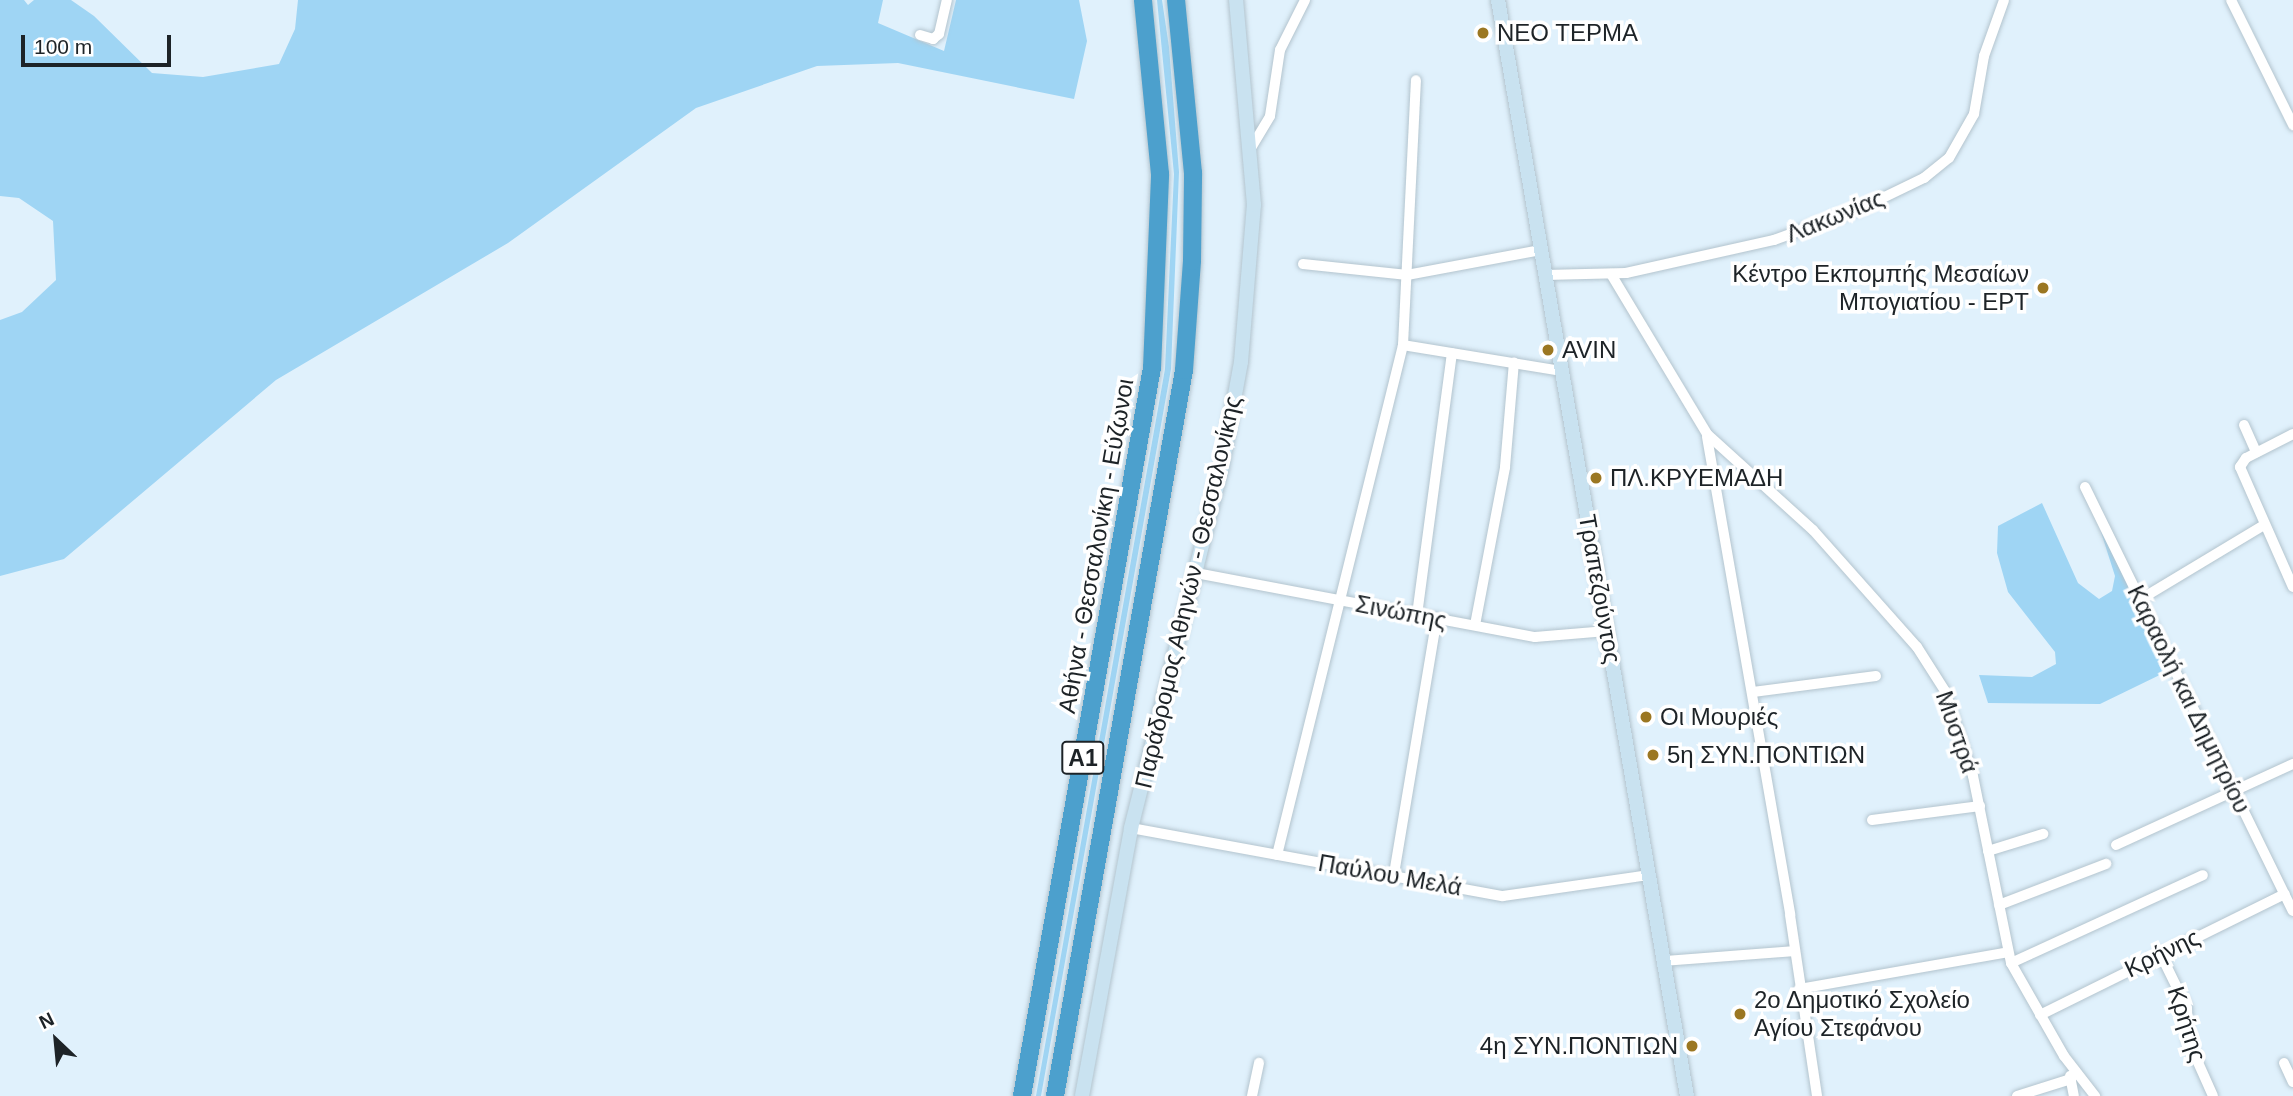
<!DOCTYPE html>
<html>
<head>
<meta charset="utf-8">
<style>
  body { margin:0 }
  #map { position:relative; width:2293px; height:1096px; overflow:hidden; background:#e0f1fc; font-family:Arial,sans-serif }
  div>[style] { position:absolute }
  .green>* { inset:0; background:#9fd5f4 }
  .roads { filter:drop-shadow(0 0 2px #b3c4ce) drop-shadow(0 0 2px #b3c4ce) }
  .street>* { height:10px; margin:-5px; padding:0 5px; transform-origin:5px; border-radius:5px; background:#fff }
  .secondary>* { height:14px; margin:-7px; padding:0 7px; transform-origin:7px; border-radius:7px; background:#c9e2f0 }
  .highway>* { height:18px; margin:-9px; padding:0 9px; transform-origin:9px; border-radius:9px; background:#4ca0cd }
  .dots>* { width:19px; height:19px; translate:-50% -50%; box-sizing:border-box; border:4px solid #fff; border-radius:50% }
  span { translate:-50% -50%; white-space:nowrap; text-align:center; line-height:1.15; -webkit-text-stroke:7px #fff; paint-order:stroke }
  .shield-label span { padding:2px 5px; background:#fff; border:2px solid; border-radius:5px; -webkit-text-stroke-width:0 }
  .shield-label { font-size:23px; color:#1d2327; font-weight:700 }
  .poi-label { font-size:24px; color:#1d2327 }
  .left { translate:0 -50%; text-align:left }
  .right { translate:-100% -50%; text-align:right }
  .street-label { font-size:24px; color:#1d2327 }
  .north { position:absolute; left:21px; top:1005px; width:70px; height:70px; -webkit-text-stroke:5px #fff; paint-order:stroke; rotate:334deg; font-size:19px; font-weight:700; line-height:28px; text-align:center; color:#1d2327 }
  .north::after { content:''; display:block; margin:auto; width:24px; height:32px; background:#1d2327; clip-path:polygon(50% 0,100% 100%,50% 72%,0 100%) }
  .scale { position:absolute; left:21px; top:35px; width:150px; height:32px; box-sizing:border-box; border:4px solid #1d2327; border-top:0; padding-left:9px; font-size:21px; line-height:24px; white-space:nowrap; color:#1d2327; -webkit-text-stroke:5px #fff; paint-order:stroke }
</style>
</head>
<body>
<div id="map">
  <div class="green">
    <div style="clip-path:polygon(0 0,24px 0,28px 5px,34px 0,71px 0,94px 16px,152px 73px,203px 77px,279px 64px,295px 29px,298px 0,883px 0,878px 23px,944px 51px,956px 0,1079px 0,1087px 41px,1074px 99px,898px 63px,817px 66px,696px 108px,508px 243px,276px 380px,64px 559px,0 576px,0 320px,22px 312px,56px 280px,53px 221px,19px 198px,0 196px)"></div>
    <div style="clip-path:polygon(1157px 0,1162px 0,1169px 47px,1179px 172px,1171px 369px,1041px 1096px,1036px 1096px,1165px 369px,1174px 174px)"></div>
    <div style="clip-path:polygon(2042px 503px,2078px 583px,2099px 599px,2112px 591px,2115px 576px,2100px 529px,2170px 670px,2100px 704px,1988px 703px,1979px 675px,2032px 677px,2056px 664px,2055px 652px,2008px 592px,1997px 553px,1998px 526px)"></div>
  </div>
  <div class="roads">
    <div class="street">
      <div style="left:2231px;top:0;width:140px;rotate:63.6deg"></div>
      <div style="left:920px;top:35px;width:14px;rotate:17deg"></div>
      <div style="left:933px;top:39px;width:8px;rotate:-40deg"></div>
      <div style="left:939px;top:34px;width:35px;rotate:-77deg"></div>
      <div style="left:1251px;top:148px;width:37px;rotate:-59deg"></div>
      <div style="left:1270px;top:116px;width:67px;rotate:-81.4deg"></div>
      <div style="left:1280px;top:50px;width:56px;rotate:-63.4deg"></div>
      <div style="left:1303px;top:264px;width:105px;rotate:6deg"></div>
      <div style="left:1407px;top:275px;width:136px;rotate:-10.6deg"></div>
      <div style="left:1611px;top:274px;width:187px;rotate:59deg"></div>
      <div style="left:1707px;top:434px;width:143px;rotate:42.2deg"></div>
      <div style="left:1813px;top:530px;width:157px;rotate:48.4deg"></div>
      <div style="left:1917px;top:647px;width:52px;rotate:57.5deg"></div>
      <div style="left:1945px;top:691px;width:89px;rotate:71.8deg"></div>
      <div style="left:1973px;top:776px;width:191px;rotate:78.5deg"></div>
      <div style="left:2011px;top:963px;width:107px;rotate:60.3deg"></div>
      <div style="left:2064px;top:1056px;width:51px;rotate:52.2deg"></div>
      <div style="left:1545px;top:275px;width:81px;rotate:-1.4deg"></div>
      <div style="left:1626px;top:273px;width:152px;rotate:-12.6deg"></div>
      <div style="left:1774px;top:240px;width:96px;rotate:-20.1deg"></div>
      <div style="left:1864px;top:207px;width:67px;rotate:-25.8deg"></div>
      <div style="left:1924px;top:178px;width:32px;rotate:-39deg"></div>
      <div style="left:1949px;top:158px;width:51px;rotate:-60.4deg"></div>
      <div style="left:1974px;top:114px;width:59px;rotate:-80.2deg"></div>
      <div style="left:1984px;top:56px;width:59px;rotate:-70.3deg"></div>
      <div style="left:1403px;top:345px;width:161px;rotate:9.3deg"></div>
      <div style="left:2244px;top:425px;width:30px;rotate:66deg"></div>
      <div style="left:2293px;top:434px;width:53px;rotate:152.9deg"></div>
      <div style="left:2246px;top:458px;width:11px;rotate:124deg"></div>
      <div style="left:2240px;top:467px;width:131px;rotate:66.2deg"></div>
      <div style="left:1707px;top:437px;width:485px;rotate:80.1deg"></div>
      <div style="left:1790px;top:915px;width:183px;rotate:81.5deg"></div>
      <div style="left:2085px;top:487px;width:472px;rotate:63.9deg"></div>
      <div style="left:1196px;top:573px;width:345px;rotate:10.7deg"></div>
      <div style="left:1535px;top:637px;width:72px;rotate:-4.8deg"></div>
      <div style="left:2141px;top:599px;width:144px;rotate:-31deg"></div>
      <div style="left:1417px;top:615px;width:264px;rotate:-82.4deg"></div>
      <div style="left:1475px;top:625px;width:161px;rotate:-79.2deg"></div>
      <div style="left:1505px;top:467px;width:105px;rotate:-85.1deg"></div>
      <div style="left:1753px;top:692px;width:124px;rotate:-7.4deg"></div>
      <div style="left:1872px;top:820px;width:109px;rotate:-7.4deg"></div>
      <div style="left:1131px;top:828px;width:378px;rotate:10.4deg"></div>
      <div style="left:1503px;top:896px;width:148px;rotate:-8.2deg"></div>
      <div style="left:2116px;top:845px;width:195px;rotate:-24.6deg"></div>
      <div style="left:1988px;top:851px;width:58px;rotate:-17.2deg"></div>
      <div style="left:1277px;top:855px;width:525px;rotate:-76.12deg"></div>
      <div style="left:1403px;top:345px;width:265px;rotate:-87.2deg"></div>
      <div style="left:1394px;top:874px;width:260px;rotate:-80.5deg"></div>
      <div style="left:1999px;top:905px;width:115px;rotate:-21deg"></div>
      <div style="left:2160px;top:953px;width:61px;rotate:63.9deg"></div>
      <div style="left:2187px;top:1008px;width:32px;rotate:88deg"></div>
      <div style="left:2188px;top:1040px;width:61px;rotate:65.9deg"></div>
      <div style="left:1664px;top:961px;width:130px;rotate:-4.4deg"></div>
      <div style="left:2011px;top:963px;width:211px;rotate:-24.6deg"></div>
      <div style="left:1799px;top:989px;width:212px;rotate:-10deg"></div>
      <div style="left:2040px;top:1015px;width:273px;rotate:-26.3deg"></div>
      <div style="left:2284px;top:1063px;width:21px;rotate:65deg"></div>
      <div style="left:2070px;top:1076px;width:20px;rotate:79deg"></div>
      <div style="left:1252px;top:1096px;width:34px;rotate:-78deg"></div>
      <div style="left:2017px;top:1096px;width:57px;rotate:-17.5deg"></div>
    </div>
    <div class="secondary">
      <div style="left:1498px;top:0;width:1112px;rotate:80.22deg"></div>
      <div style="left:1082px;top:1096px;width:272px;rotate:-79.6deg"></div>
      <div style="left:1131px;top:828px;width:368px;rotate:-75.9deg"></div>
      <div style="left:1221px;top:471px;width:111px;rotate:-79.6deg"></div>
      <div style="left:1241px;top:362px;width:158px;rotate:-85.3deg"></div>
      <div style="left:1254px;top:205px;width:206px;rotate:-95deg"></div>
    </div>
    <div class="highway">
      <div style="left:1022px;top:1096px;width:740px;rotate:-79.88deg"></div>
      <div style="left:1152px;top:368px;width:194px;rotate:-87.6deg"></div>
      <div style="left:1160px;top:174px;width:175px;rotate:-95.6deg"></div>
      <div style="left:1055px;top:1096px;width:737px;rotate:-79.92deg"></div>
      <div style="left:1184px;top:370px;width:109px;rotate:-85.8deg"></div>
      <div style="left:1192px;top:261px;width:88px;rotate:-89.3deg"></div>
      <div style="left:1193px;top:173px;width:174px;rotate:-95.6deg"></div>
    </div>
  </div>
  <div class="dots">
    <div style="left:1483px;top:33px;background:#9b7722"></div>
    <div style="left:2043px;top:288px;background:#9b7722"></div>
    <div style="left:1548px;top:350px;background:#9b7722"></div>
    <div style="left:1596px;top:478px;background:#9b7722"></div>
    <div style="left:1646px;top:717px;background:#9b7722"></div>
    <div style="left:1653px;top:755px;background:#9b7722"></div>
    <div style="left:1740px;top:1014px;background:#9b7722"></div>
    <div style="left:1692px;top:1046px;background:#9b7722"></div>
  </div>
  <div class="shield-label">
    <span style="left:1083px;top:758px">Α1</span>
  </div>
  <div class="poi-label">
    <span class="left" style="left:1497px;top:33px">ΝΕΟ ΤΕΡΜΑ</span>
    <span class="right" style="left:2029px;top:288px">Κέντρο Εκπομπής Μεσαίων<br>Μπογιατίου - ΕΡΤ</span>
    <span class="left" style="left:1562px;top:350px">AVIN</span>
    <span class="left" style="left:1610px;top:478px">ΠΛ.ΚΡΥΕΜΑΔΗ</span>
    <span class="left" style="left:1660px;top:717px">Οι Μουριές</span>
    <span class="left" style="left:1667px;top:755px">5η ΣΥΝ.ΠΟΝΤΙΩΝ</span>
    <span class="left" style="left:1754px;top:1014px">2ο Δημοτικό Σχολείο<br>Αγίου Στεφάνου</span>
    <span class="right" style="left:1678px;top:1046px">4η ΣΥΝ.ΠΟΝΤΙΩΝ</span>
  </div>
  <div class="street-label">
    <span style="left:1835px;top:216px;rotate:-22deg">Λακωνίας</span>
    <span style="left:1096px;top:546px;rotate:-80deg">Αθήνα - Θεσσαλονίκη - Εύζωνοι</span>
    <span style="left:1600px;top:589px;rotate:80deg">Τραπεζούντος</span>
    <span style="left:1188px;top:592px;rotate:-77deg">Παράδρομος Αθηνών - Θεσσαλονίκης</span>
    <span style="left:1401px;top:612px;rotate:11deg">Σινώπης</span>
    <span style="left:2189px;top:699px;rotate:64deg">Καραολή και Δημητρίου</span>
    <span style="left:1957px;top:732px;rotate:71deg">Μυστρά</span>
    <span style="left:1390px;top:875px;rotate:10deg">Παύλου Μελά</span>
    <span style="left:2162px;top:953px;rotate:-26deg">Κρήνης</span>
    <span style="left:2187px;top:1024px;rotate:72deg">Κρήτης</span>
  </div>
  <div class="north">N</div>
  <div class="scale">100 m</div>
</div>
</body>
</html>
